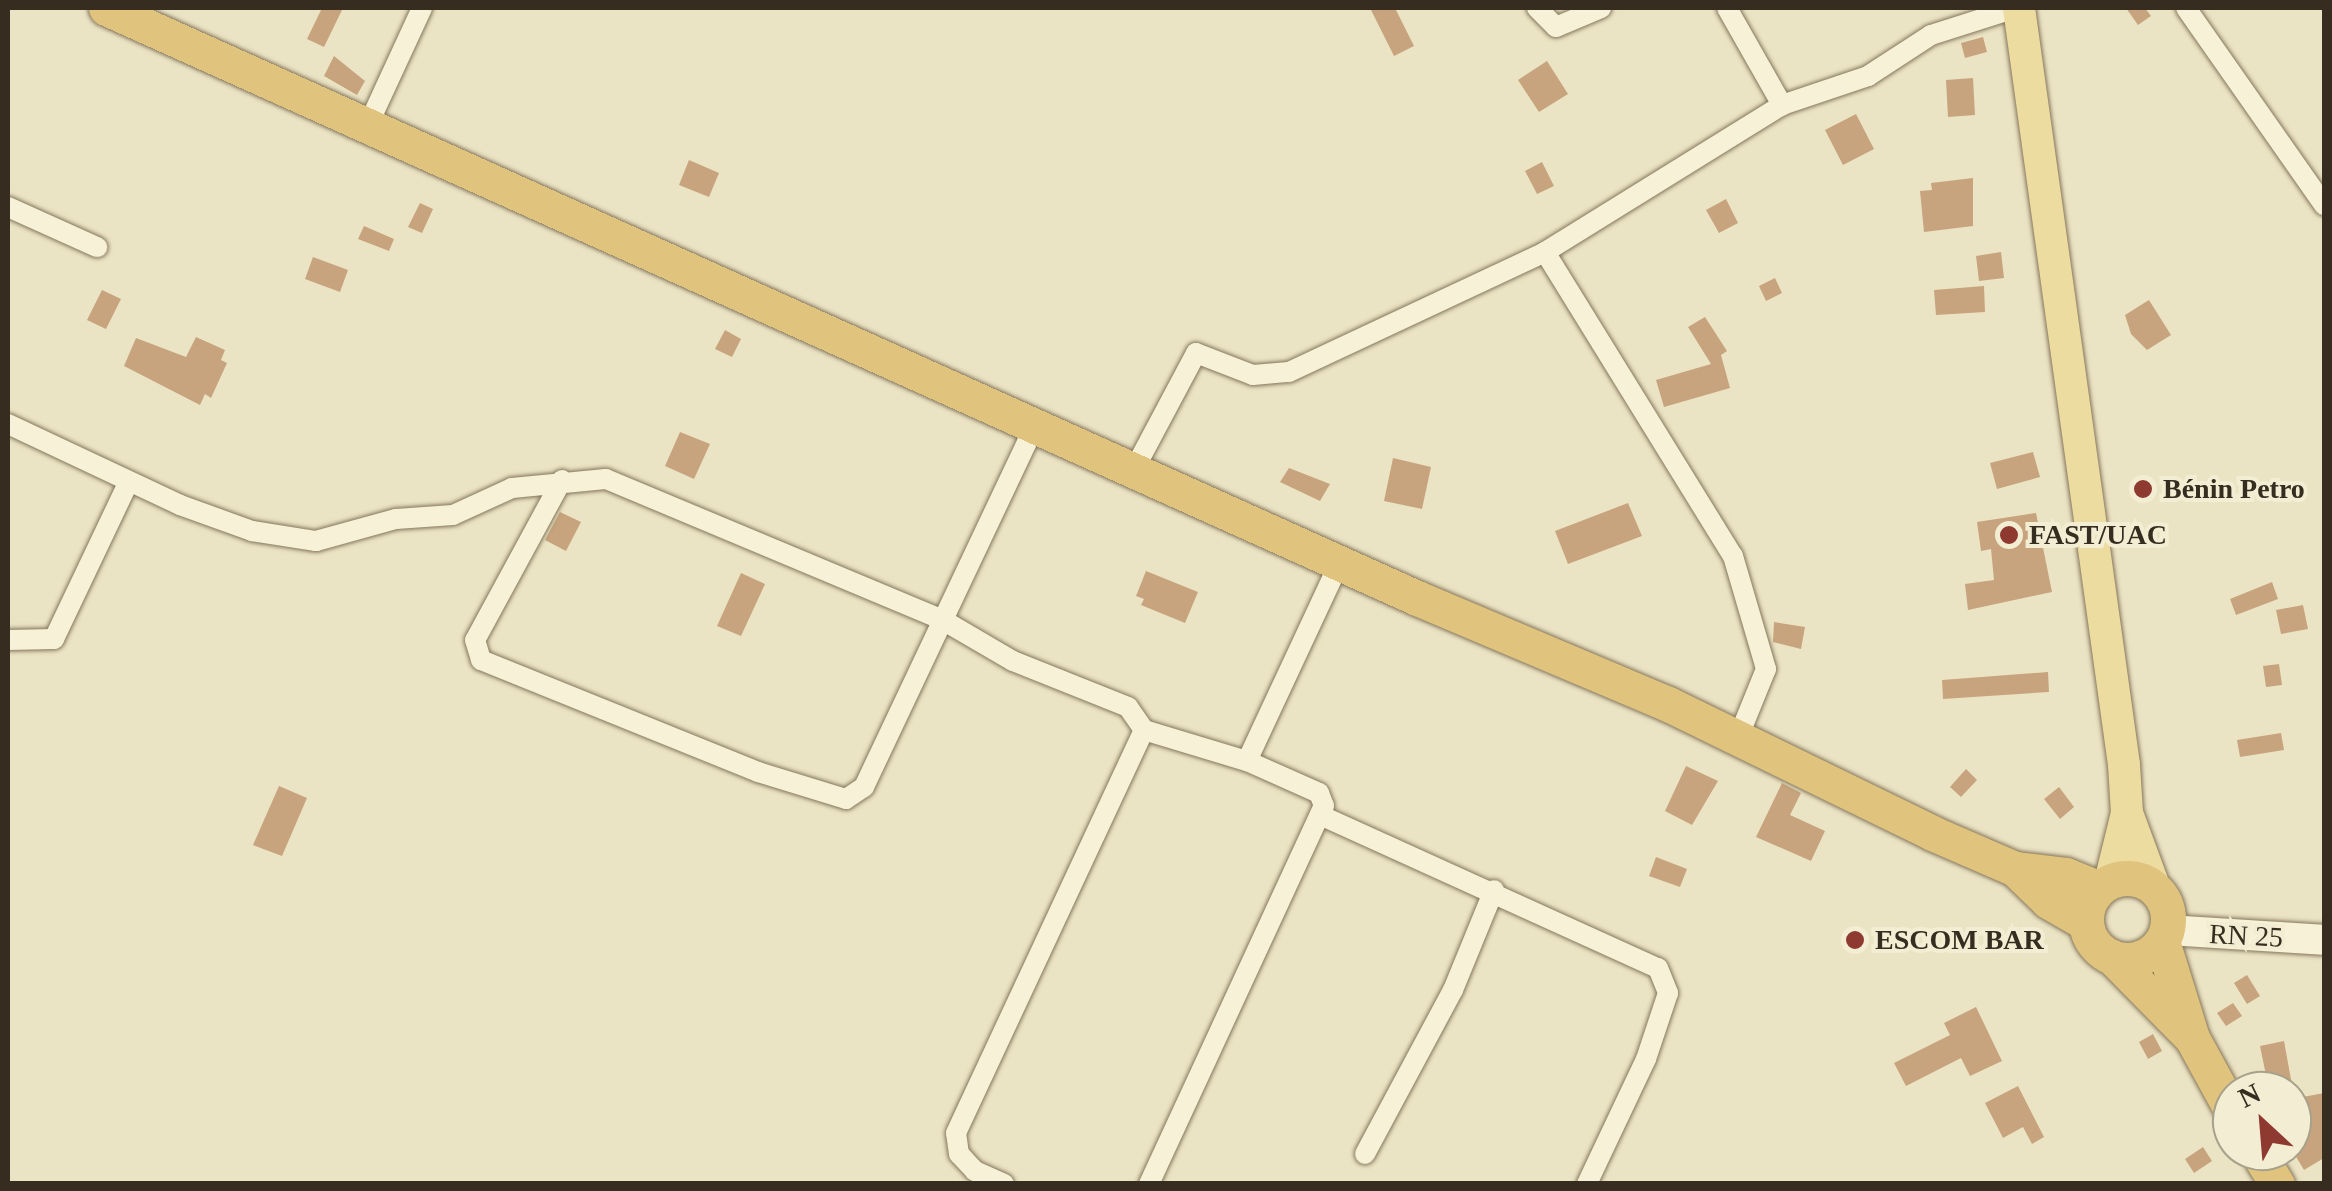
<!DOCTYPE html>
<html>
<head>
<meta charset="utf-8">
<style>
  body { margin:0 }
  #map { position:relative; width:2332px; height:1191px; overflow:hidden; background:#ebe4c4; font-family:"Times New Roman",serif }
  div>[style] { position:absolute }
  .building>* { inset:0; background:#c7a47d }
  .roads { filter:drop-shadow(0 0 2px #85765c) drop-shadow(0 0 2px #85765c) }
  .minor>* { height:20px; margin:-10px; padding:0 10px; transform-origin:10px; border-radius:10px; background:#f6f1d7 }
  .secondary>* { height:30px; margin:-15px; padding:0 15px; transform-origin:15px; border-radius:15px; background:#f6f1d7 }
  .primary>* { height:32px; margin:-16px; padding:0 16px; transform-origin:16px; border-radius:16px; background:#ecdc9f }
  .trunk>* { height:35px; margin:-17.5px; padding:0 17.5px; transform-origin:17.5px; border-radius:17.5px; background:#e0c47d }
  .trunk>.ring { margin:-17.5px; padding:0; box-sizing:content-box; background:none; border:35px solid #e0c47d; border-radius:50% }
  .dots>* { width:28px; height:28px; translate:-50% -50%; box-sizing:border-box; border:5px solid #f3edd3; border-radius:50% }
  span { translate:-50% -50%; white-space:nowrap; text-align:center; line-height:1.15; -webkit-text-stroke:8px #f3edd3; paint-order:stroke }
  .poi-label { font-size:28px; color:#362c1f; font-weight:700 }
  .left { translate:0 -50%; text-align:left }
  .street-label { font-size:28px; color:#362c1f }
  .frame { position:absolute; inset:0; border:10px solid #362c1f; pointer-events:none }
  .north { position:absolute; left:2212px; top:1071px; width:100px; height:100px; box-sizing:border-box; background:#f3edd3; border:2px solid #a7a08b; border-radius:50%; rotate:334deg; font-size:28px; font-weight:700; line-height:40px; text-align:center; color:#362c1f }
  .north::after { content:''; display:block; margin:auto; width:35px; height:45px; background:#8f3a30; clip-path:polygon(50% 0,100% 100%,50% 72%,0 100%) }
</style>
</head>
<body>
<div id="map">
  <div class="building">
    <div style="clip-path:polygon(322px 8px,343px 8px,324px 47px,307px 39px)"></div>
    <div style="clip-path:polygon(1370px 8px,1395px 8px,1414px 46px,1394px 56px)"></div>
    <div style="clip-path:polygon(2126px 8px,2145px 8px,2151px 16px,2138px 25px)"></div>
    <div style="clip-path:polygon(1983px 37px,1987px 52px,1965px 58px,1961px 43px)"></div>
    <div style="clip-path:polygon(334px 56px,365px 81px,357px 95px,324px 76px)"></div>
    <div style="clip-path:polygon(1547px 61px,1568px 94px,1539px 112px,1518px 80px)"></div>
    <div style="clip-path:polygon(1973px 78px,1975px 115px,1948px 117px,1946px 80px)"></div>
    <div style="clip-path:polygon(1856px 114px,1874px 149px,1843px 165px,1825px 130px)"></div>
    <div style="clip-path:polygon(689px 160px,719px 173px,709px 197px,679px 185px)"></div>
    <div style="clip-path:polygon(1542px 162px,1554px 186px,1537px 194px,1525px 171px)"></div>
    <div style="clip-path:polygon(1973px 178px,1973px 226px,1924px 232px,1920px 191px,1932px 190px,1931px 183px)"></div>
    <div style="clip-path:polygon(1726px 199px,1738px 223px,1719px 233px,1706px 210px)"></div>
    <div style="clip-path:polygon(420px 203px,433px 209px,422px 233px,408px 227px)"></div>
    <div style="clip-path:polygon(364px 226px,394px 239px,389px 251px,358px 239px)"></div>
    <div style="clip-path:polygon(2001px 252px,2004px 278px,1979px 281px,1976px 256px)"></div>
    <div style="clip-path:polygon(313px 257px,348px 270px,340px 292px,305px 279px)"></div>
    <div style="clip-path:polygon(1775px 278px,1782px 293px,1766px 301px,1759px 286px)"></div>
    <div style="clip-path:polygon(1984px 286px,1985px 312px,1936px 315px,1934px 290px)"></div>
    <div style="clip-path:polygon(102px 290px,121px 299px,106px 329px,87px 320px)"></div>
    <div style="clip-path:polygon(2149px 300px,2171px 335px,2147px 350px,2131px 334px,2125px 315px)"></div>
    <div style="clip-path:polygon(1705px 317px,1727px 351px,1721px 355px,1730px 388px,1664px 407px,1656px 380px,1711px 364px,1688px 327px)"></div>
    <div style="clip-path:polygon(725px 330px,741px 339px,732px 357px,715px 349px)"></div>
    <div style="clip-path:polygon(196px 337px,225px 350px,221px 360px,227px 363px,211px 398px,205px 394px,200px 405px,124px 366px,136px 338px,186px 357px)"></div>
    <div style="clip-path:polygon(680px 432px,710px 444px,694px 479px,665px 466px)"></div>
    <div style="clip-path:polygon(2033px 452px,2040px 477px,1997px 489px,1990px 463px)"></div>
    <div style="clip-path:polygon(1393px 458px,1431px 467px,1422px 509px,1384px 501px)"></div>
    <div style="clip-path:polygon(1289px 468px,1330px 484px,1320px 501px,1280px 482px)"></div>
    <div style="clip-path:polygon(1628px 503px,1642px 536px,1568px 564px,1555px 531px)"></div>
    <div style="clip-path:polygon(560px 512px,581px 522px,566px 551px,545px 540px)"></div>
    <div style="clip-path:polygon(2036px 513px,2052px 592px,1968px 610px,1965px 584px,1994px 580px,1991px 549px,1981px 551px,1977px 522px)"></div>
    <div style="clip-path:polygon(1146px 571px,1198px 592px,1185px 623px,1141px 605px,1144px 599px,1136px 596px)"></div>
    <div style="clip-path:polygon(741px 573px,765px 584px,741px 636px,717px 626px)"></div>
    <div style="clip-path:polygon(2272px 582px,2278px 599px,2236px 615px,2230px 599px)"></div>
    <div style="clip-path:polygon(2303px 605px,2308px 629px,2281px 634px,2276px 610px)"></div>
    <div style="clip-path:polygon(1774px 622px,1805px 627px,1801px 649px,1773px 642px)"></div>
    <div style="clip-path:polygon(2279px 664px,2282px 685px,2266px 687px,2263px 666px)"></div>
    <div style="clip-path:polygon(2048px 672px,2049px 692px,1943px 699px,1942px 680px)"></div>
    <div style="clip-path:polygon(2281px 733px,2284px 750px,2240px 757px,2237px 740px)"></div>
    <div style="clip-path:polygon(1686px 766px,1718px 781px,1692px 825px,1665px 811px)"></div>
    <div style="clip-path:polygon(1966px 769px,1977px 780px,1961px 797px,1950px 787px)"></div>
    <div style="clip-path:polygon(1782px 783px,1801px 793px,1790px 815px,1825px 831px,1811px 861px,1756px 837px)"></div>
    <div style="clip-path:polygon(279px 786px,307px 798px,282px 856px,253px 845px)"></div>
    <div style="clip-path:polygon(2059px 787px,2074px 807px,2060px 819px,2044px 799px)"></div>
    <div style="clip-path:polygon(1656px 857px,1687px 869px,1680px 887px,1649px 876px)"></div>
    <div style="clip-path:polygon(2247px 975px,2260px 996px,2247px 1004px,2234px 983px)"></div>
    <div style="clip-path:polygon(2233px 1003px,2242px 1016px,2226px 1026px,2217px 1013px)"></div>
    <div style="clip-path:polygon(1976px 1007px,2002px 1061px,1970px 1076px,1961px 1058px,1906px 1086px,1894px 1063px,1950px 1035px,1944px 1023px)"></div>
    <div style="clip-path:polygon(2153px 1034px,2162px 1051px,2148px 1059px,2139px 1042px)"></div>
    <div style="clip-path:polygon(2284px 1041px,2292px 1085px,2269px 1090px,2260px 1046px)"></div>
    <div style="clip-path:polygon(2018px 1086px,2044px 1137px,2032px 1144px,2023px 1127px,2003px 1138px,1985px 1103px)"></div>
    <div style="clip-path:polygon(2324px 1093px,2324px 1158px,2304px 1170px,2292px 1150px,2292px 1099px)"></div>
    <div style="clip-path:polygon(2203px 1147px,2212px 1161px,2194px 1173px,2185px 1159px)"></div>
  </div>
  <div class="roads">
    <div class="minor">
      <div style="left:1537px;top:8px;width:27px;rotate:45deg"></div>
      <div style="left:1556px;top:27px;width:49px;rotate:-22.9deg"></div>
      <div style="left:1727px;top:8px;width:112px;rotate:60.4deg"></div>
      <div style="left:2186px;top:8px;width:241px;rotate:55deg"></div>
      <div style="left:368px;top:125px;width:129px;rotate:-65.2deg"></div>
      <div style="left:8px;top:207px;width:98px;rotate:24.2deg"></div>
      <div style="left:1545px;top:252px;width:357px;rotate:58.3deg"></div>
      <div style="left:1733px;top:556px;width:118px;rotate:73.7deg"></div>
      <div style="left:1766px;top:669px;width:74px;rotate:112.1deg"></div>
      <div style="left:8px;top:424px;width:190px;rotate:25.2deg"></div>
      <div style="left:180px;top:505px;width:77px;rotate:19.9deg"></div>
      <div style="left:252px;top:531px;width:65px;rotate:8.9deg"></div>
      <div style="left:316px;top:541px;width:83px;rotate:-15.4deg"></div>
      <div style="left:396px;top:519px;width:57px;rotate:-4deg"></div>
      <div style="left:453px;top:515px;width:65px;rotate:-24.6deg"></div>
      <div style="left:512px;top:488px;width:94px;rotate:-5.5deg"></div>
      <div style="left:606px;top:479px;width:363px;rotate:22.7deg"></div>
      <div style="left:941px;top:619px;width:83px;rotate:30.3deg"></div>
      <div style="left:1013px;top:661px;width:124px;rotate:21.8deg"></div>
      <div style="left:1128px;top:707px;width:28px;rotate:55deg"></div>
      <div style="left:1144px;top:730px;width:108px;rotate:16.8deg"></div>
      <div style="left:1136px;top:466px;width:128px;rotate:-62deg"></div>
      <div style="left:1196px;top:353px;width:61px;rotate:21.1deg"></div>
      <div style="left:1253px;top:375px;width:36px;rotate:-5deg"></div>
      <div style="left:1289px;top:372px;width:283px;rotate:-25.1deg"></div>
      <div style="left:1545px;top:252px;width:279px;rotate:-31.8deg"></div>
      <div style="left:1782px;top:105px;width:91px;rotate:-18.6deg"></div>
      <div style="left:1868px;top:76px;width:75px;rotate:-33.1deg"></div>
      <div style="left:1931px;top:35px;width:89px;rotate:-17.6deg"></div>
      <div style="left:562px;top:480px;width:182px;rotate:118.5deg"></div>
      <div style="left:475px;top:640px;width:21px;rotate:73deg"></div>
      <div style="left:481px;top:660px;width:299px;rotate:22deg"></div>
      <div style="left:758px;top:772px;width:92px;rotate:17.1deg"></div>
      <div style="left:846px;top:799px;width:22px;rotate:-34deg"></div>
      <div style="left:864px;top:787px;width:399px;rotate:-64.7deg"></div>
      <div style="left:8px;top:640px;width:46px;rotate:-1.2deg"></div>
      <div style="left:54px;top:639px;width:173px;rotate:-64.6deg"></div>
      <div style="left:1320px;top:815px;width:371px;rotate:24.4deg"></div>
      <div style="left:1658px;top:968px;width:27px;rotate:68deg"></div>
      <div style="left:1668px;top:993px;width:70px;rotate:108.4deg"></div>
      <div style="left:1646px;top:1059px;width:138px;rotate:115.3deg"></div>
      <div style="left:1365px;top:1154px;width:186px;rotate:-61.8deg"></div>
      <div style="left:1453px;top:990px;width:108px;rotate:-67.7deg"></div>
      <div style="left:1004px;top:1184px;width:32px;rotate:-156deg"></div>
      <div style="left:975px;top:1171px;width:23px;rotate:-133deg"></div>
      <div style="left:959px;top:1154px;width:21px;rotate:-98deg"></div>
      <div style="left:956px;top:1133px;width:445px;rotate:-65deg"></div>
      <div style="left:1149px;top:1184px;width:417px;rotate:-65.2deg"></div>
      <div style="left:1324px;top:806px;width:14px;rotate:-111deg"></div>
      <div style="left:1319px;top:793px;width:79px;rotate:-156deg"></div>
      <div style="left:1247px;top:761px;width:220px;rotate:-65deg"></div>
    </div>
    <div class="secondary">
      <div style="left:2167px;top:930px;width:157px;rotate:3.6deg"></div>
    </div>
    <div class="primary">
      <div style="left:2019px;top:8px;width:764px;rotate:82.1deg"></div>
      <div style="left:2124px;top:765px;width:48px;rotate:86.4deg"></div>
      <div style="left:2127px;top:813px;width:71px;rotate:103.8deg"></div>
      <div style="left:2127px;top:813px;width:81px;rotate:69.8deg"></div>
    </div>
    <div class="trunk">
      <div style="left:106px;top:8px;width:1438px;rotate:24.23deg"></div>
      <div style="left:1417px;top:598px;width:272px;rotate:22.9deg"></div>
      <div style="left:1668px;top:704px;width:294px;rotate:26deg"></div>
      <div style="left:1932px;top:833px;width:90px;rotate:23.4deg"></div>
      <div style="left:2015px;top:869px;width:51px;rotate:6.7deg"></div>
      <div style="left:2066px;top:875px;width:35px;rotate:22deg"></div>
      <div style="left:2015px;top:869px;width:46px;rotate:44.1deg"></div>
      <div style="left:2048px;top:901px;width:44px;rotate:30.1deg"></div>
      <div class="ring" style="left:2086px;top:878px;width:47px;height:47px"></div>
      <div style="left:2162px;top:941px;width:102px;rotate:72.8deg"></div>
      <div style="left:2192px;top:1038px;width:83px;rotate:61.3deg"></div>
      <div style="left:2112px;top:957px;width:114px;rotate:45.4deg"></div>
      <div style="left:2257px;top:1151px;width:39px;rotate:59deg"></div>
    </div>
  </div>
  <div class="dots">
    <div style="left:2143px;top:489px;background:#8f3a30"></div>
    <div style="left:2009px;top:535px;background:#8f3a30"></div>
    <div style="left:1855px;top:940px;background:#8f3a30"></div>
  </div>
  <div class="poi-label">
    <span class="left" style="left:2163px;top:489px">Bénin Petro</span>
    <span class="left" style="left:2029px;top:535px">FAST/UAC</span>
    <span class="left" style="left:1875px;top:940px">ESCOM BAR</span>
  </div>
  <div class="street-label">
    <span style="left:2246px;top:936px;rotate:3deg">RN 25</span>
  </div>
  <div class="frame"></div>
  <div class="north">N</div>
</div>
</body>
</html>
